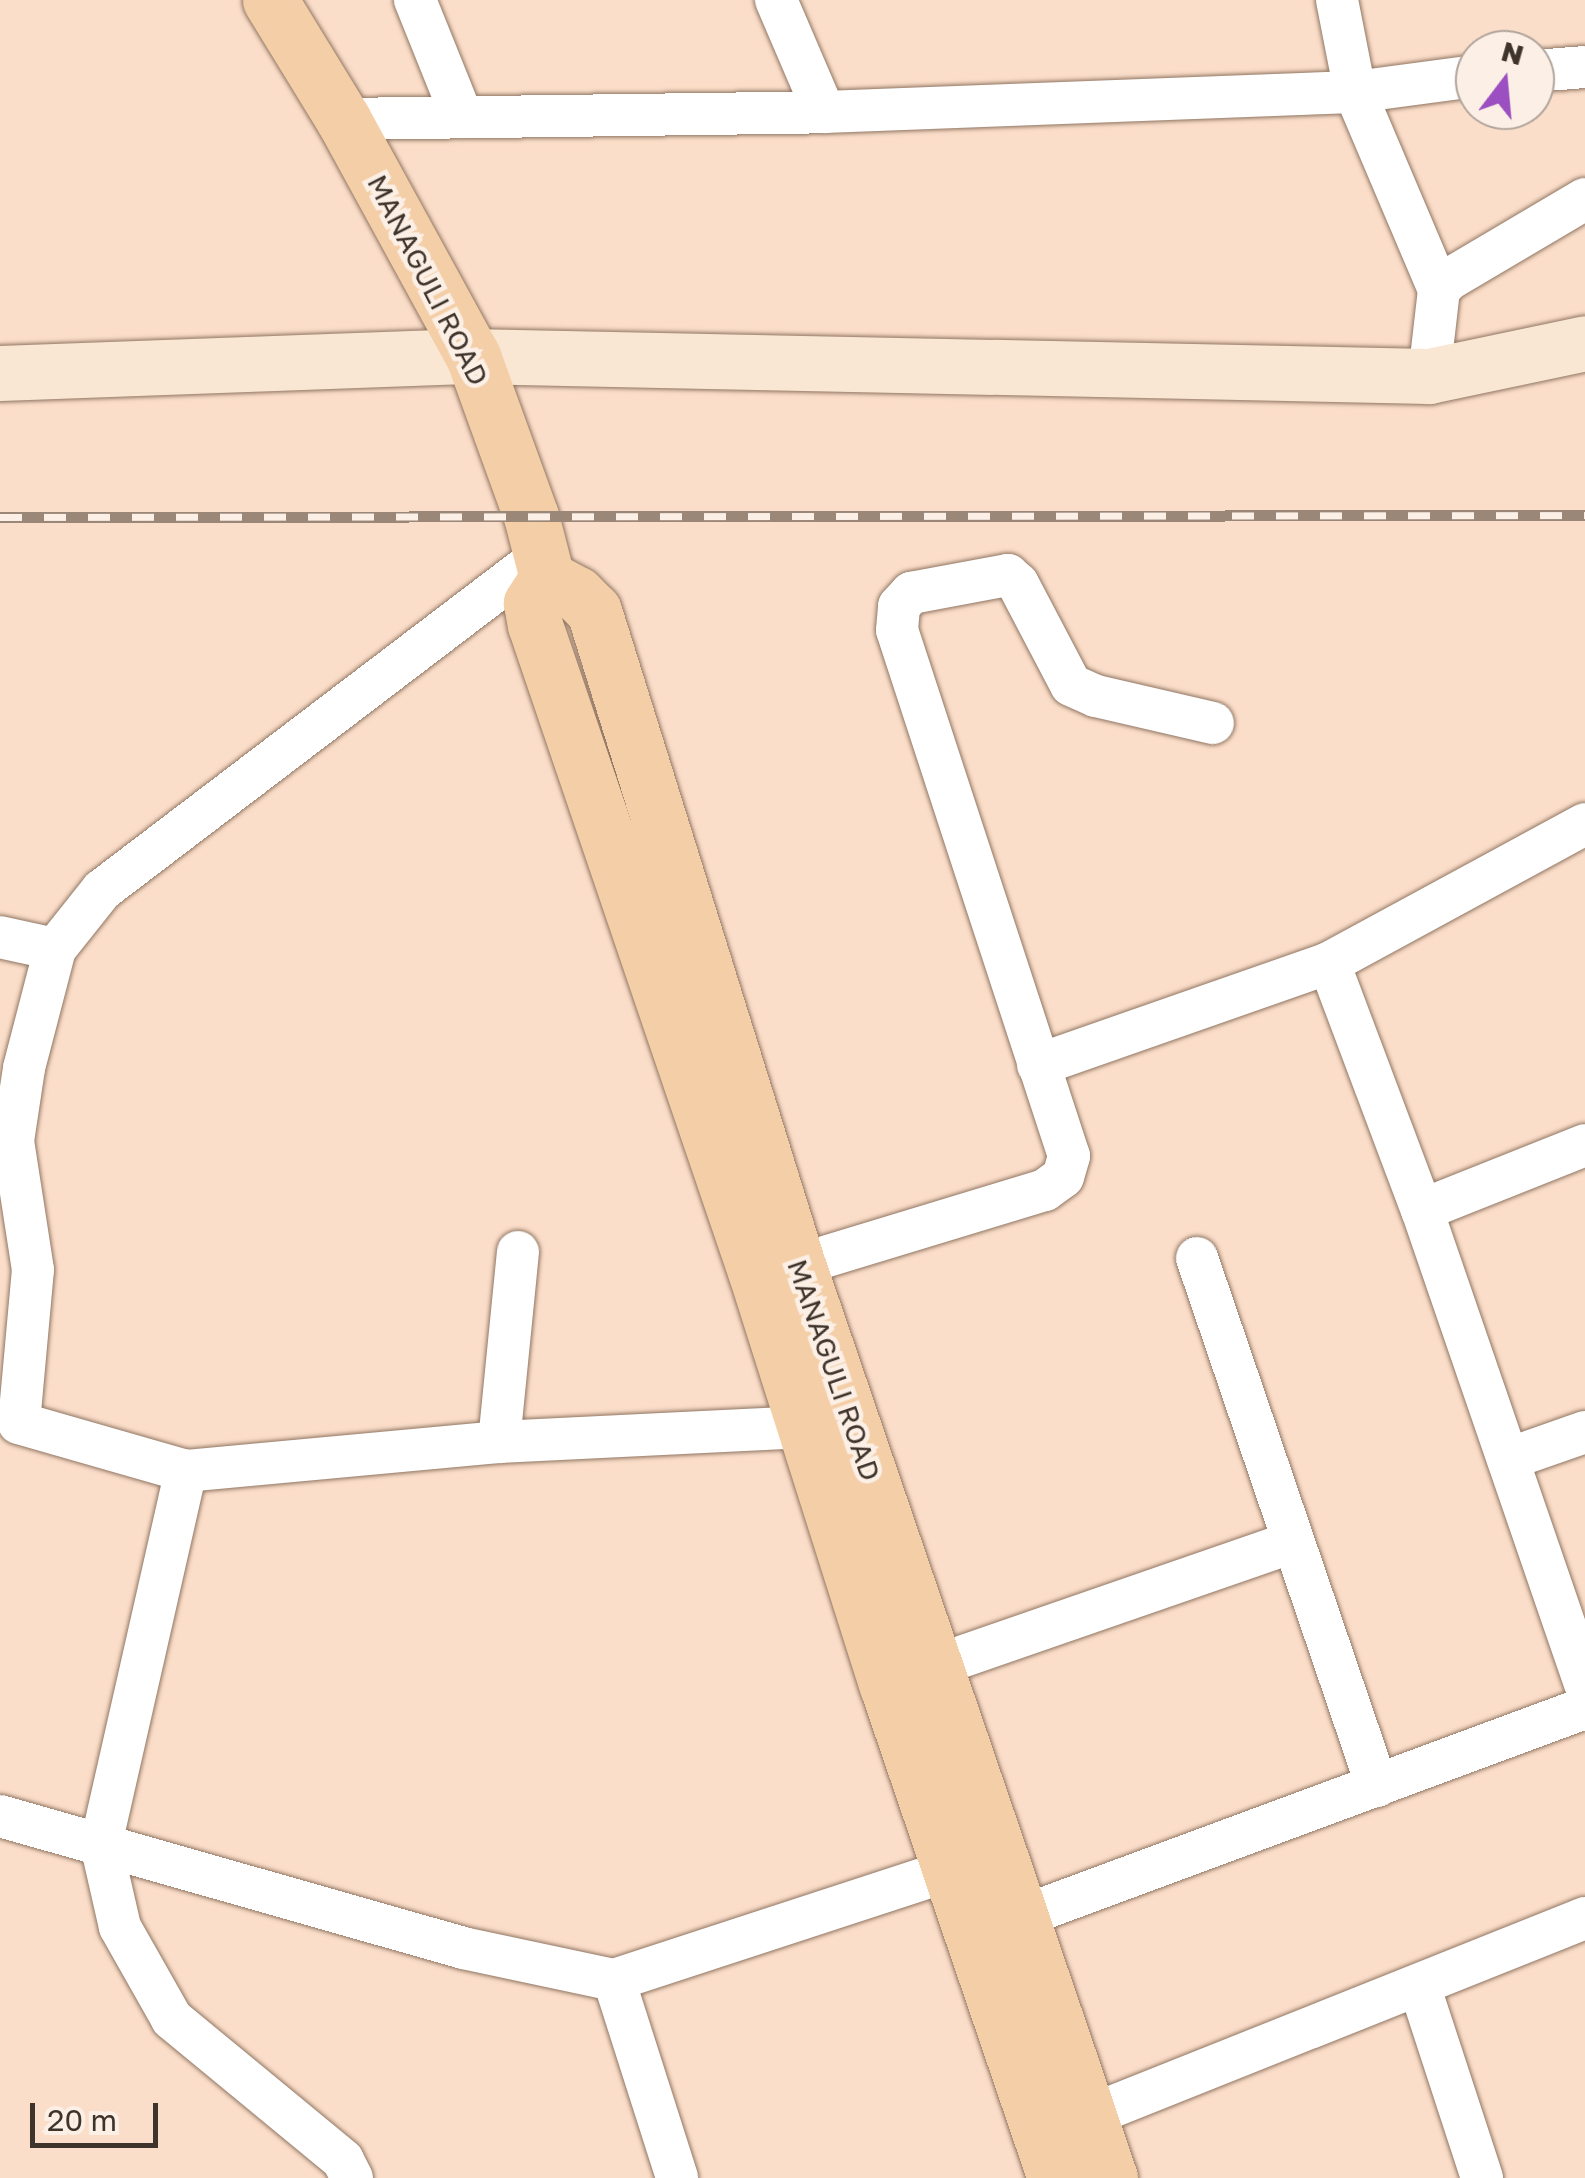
<!DOCTYPE html>
<html>
<head>
<meta charset="utf-8">
<style>
  body { margin:0 }
  #map { position:relative; width:1585px; height:2178px; overflow:hidden; background:#fbdec9; font-family:"Golos Text",sans-serif }
  div>[style] { position:absolute }
  .roads { filter:drop-shadow(0 0 2px #907663) drop-shadow(0 0 2px #907663) }
  .street>* { height:42px; margin:-21px; padding:0 21px; transform-origin:21px; border-radius:21px; background:#fff }
  .secondary>* { height:55px; margin:-27.5px; padding:0 27.5px; transform-origin:27.5px; border-radius:27.5px; background:#f9e7d3 }
  .primary>* { height:55px; margin:-27.5px; padding:0 27.5px; transform-origin:27.5px; border-radius:27.5px; background:#f4cea7 }
  .rail>* { height:11px; margin-top:-5.5px; transform-origin:0; background:repeating-linear-gradient(90deg,#fbefe6 0 22px,#9a8778 0 44px); box-sizing:border-box; border-block:2px solid #9a8778 }
  span { translate:-50% -50%; white-space:nowrap; text-align:center; line-height:1.15; -webkit-text-stroke:9px #fbefe6; paint-order:stroke }
  .street-label { font-size:28px; color:#3f342b }
  .north { position:absolute; left:1455px; top:30px; width:100px; height:100px; box-sizing:border-box; background:#fbefe6; border:2px solid #b0a49b; border-radius:50%; rotate:16deg; font-size:28px; font-weight:700; line-height:40px; text-align:center; color:#3f342b }
  .north::after { content:''; display:block; margin:auto; width:35px; height:45px; background:#9c4fc0; clip-path:polygon(50% 0,100% 100%,50% 72%,0 100%) }
  .scale { position:absolute; left:30px; top:2103px; width:128px; height:45px; box-sizing:border-box; border:5px solid #3f342b; border-top:0; padding-left:12px; font-size:30px; line-height:35px; white-space:nowrap; color:#3f342b; -webkit-text-stroke:8px #fbefe6; paint-order:stroke }
</style>
</head>
<body>
<div id="map">
  <div class="roads">
    <div class="street">
      <div style="left:415px;top:0;width:126px;rotate:68.1deg"></div>
      <div style="left:1337px;top:0;width:94px;rotate:78.9deg"></div>
      <div style="left:1355px;top:92px;width:215px;rotate:67deg"></div>
      <div style="left:1535px;top:71px;width:50px;rotate:-4.6deg"></div>
      <div style="left:824px;top:112px;width:531px;rotate:-2.16deg"></div>
      <div style="left:1355px;top:92px;width:121px;rotate:-7.6deg"></div>
      <div style="left:343px;top:119px;width:481px;rotate:-0.8deg"></div>
      <div style="left:824px;top:112px;width:122px;rotate:-113.2deg"></div>
      <div style="left:1429px;top:376px;width:87px;rotate:-83.4deg"></div>
      <div style="left:1439px;top:290px;width:13px;rotate:-48deg"></div>
      <div style="left:1448px;top:280px;width:159px;rotate:-30.6deg"></div>
      <div style="left:0;top:937px;width:56px;rotate:12.3deg"></div>
      <div style="left:1329px;top:963px;width:291px;rotate:-28.5deg"></div>
      <div style="left:1038px;top:1065px;width:308px;rotate:-19.3deg"></div>
      <div style="left:1329px;top:963px;width:264px;rotate:69.4deg"></div>
      <div style="left:1422px;top:1210px;width:501px;rotate:71.02deg"></div>
      <div style="left:1422px;top:1210px;width:175px;rotate:-21.7deg"></div>
      <div style="left:1197px;top:1258px;width:558px;rotate:71.18deg"></div>
      <div style="left:798px;top:1265px;width:258px;rotate:-16.9deg"></div>
      <div style="left:1045px;top:1190px;width:22px;rotate:-36deg"></div>
      <div style="left:1063px;top:1177px;width:22px;rotate:-74deg"></div>
      <div style="left:1069px;top:1156px;width:553px;rotate:-108.11deg"></div>
      <div style="left:897px;top:630px;width:24px;rotate:-85deg"></div>
      <div style="left:899px;top:606px;width:18px;rotate:-47deg"></div>
      <div style="left:911px;top:593px;width:99px;rotate:-10.5deg"></div>
      <div style="left:1008px;top:575px;width:13px;rotate:42deg"></div>
      <div style="left:1018px;top:584px;width:114px;rotate:62.3deg"></div>
      <div style="left:1071px;top:685px;width:27px;rotate:24deg"></div>
      <div style="left:1096px;top:696px;width:120px;rotate:13deg"></div>
      <div style="left:499px;top:1442px;width:191px;rotate:-84.3deg"></div>
      <div style="left:1508px;top:1459px;width:82px;rotate:-19.3deg"></div>
      <div style="left:186px;top:1471px;width:314px;rotate:-5.3deg"></div>
      <div style="left:499px;top:1442px;width:306px;rotate:-2.8deg"></div>
      <div style="left:932px;top:1667px;width:382px;rotate:-19.1deg"></div>
      <div style="left:0;top:1816px;width:481px;rotate:15.9deg"></div>
      <div style="left:463px;top:1948px;width:154px;rotate:12deg"></div>
      <div style="left:614px;top:1980px;width:354px;rotate:-18.1deg"></div>
      <div style="left:1018px;top:1918px;width:605px;rotate:-20.32deg"></div>
      <div style="left:614px;top:1980px;width:208px;rotate:72.3deg"></div>
      <div style="left:1419px;top:1985px;width:203px;rotate:71.9deg"></div>
      <div style="left:1089px;top:2116px;width:534px;rotate:-21.76deg"></div>
      <div style="left:352px;top:2178px;width:20px;rotate:-117deg"></div>
      <div style="left:343px;top:2160px;width:222px;rotate:-140.5deg"></div>
      <div style="left:172px;top:2019px;width:106px;rotate:-119.5deg"></div>
      <div style="left:120px;top:1927px;width:85px;rotate:-102.9deg"></div>
      <div style="left:101px;top:1844px;width:383px;rotate:-77.2deg"></div>
      <div style="left:186px;top:1471px;width:174px;rotate:-164deg"></div>
      <div style="left:19px;top:1423px;width:154px;rotate:-84.8deg"></div>
      <div style="left:33px;top:1270px;width:131px;rotate:-98.8deg"></div>
      <div style="left:13px;top:1141px;width:74px;rotate:-81.4deg"></div>
      <div style="left:24px;top:1068px;width:123px;rotate:-75.4deg"></div>
      <div style="left:55px;top:949px;width:75px;rotate:-51.5deg"></div>
      <div style="left:102px;top:890px;width:552px;rotate:-37.26deg"></div>
    </div>
    <div class="secondary">
      <div style="left:0;top:373px;width:473px;rotate:-2.1deg"></div>
      <div style="left:473px;top:356px;width:956px;rotate:1.2deg"></div>
      <div style="left:1429px;top:376px;width:159px;rotate:-11.9deg"></div>
    </div>
    <div class="primary">
      <div style="left:270px;top:0;width:140px;rotate:58.5deg"></div>
      <div style="left:343px;top:119px;width:270px;rotate:61.3deg"></div>
      <div style="left:473px;top:356px;width:170px;rotate:70.1deg"></div>
      <div style="left:531px;top:516px;width:64px;rotate:75.5deg"></div>
      <div style="left:547px;top:578px;width:34px;rotate:28deg"></div>
      <div style="left:577px;top:594px;width:24px;rotate:45deg"></div>
      <div style="left:594px;top:611px;width:685px;rotate:72.68deg"></div>
      <div style="left:798px;top:1265px;width:965px;rotate:71.13deg"></div>
      <div style="left:547px;top:578px;width:30px;rotate:123deg"></div>
      <div style="left:531px;top:603px;width:22px;rotate:80deg"></div>
      <div style="left:535px;top:625px;width:686px;rotate:71.2deg"></div>
      <div style="left:756px;top:1274px;width:432px;rotate:72.4deg"></div>
      <div style="left:887px;top:1686px;width:520px;rotate:71.15deg"></div>
    </div>
  </div>
  <div class="rail">
    <div style="left:0;top:517px;width:1585px;rotate:-0.07deg"></div>
  </div>
  <div class="street-label">
    <span style="left:428px;top:280px;rotate:63deg">MANAGULI ROAD</span>
    <span style="left:834px;top:1370px;rotate:71deg">MANAGULI ROAD</span>
  </div>
  <div class="north">N</div>
  <div class="scale">20 m</div>
</div>
</body>
</html>
